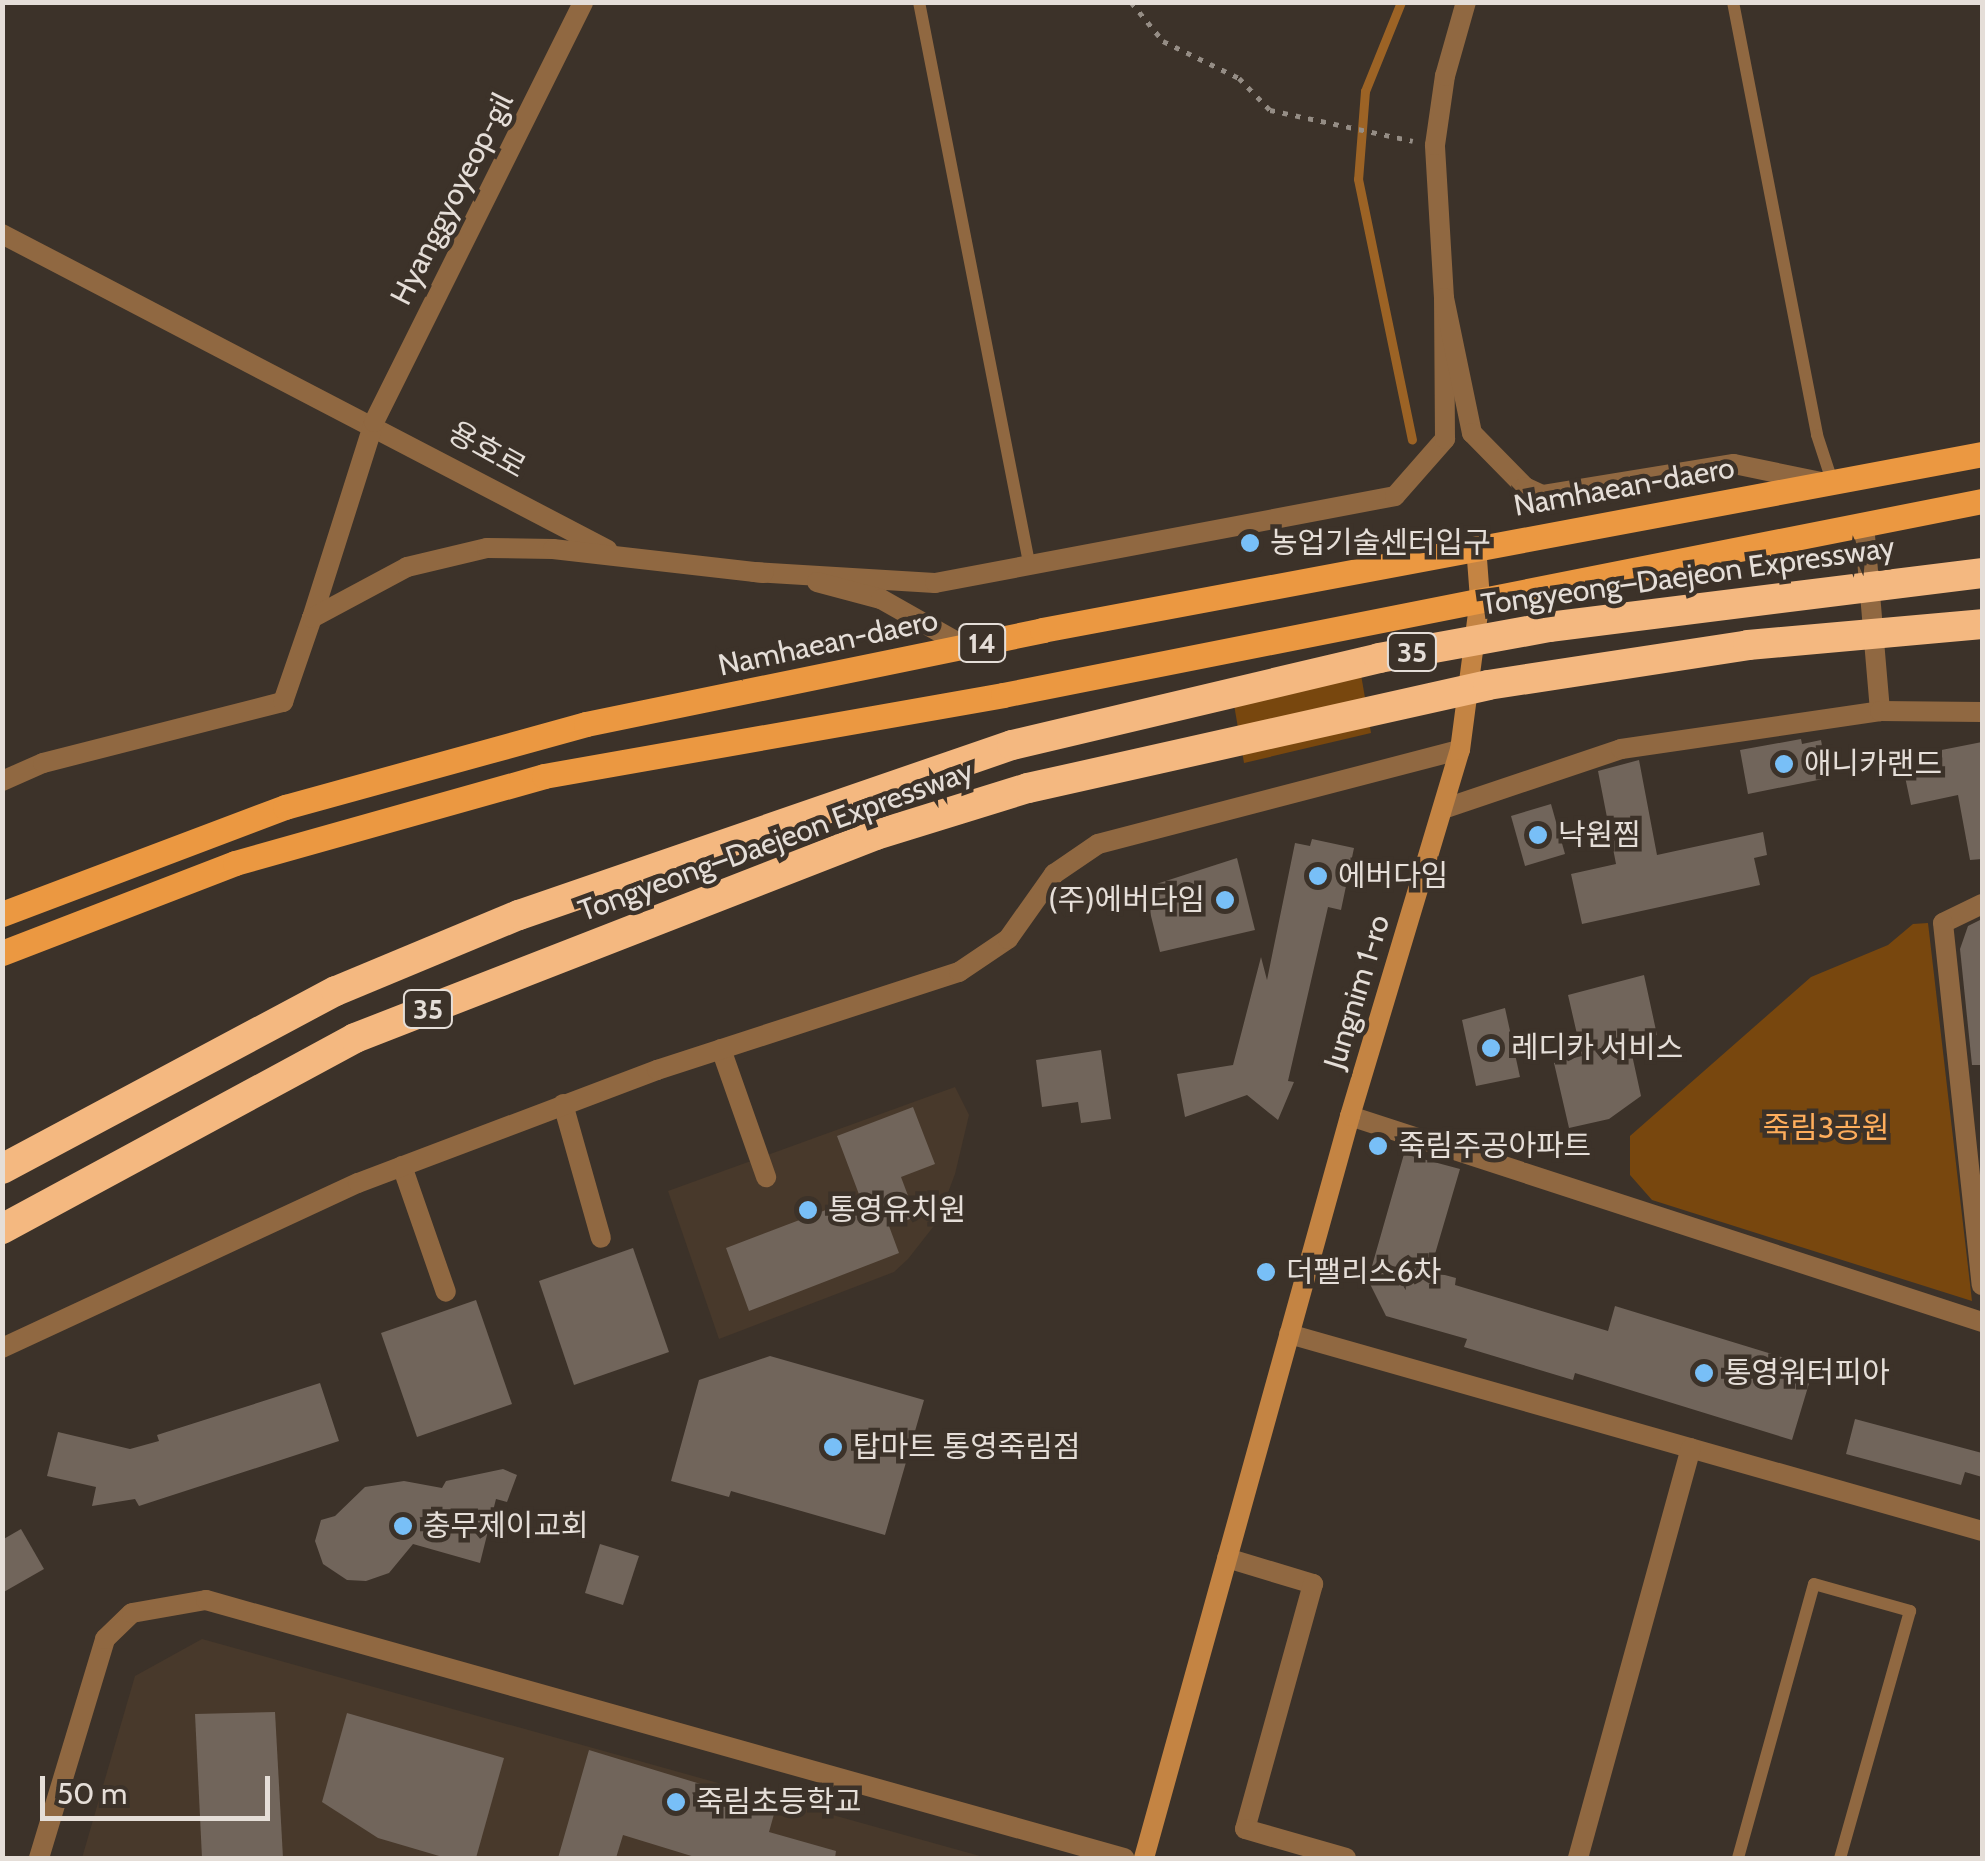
<!DOCTYPE html>
<html>
<head>
<meta charset="utf-8">
<style>
  body { margin:0 }
  #map { position:relative; width:1985px; height:1861px; overflow:hidden; background:#3c3229; font-family:Cabin,"Noto Sans KR",sans-serif }
  div>[style] { position:absolute }
  .built>* { inset:0; background:#48392b }
  .green>* { inset:0; background:#78470e }
  .stream>* { height:9px; margin:-4.5px; padding:0 4.5px; transform-origin:4.5px; border-radius:4.5px; background:#9c6325 }
  .building>* { inset:0; background:#71655b }
  .path>* { height:5px; margin-top:-2.5px; transform-origin:0; background:repeating-linear-gradient(90deg,#958d85 0 5px,transparent 0 13px) }
  .lane>* { height:12px; margin:-6px; padding:0 6px; transform-origin:6px; border-radius:6px; background:#906841 }
  .street>* { height:20px; margin:-10px; padding:0 10px; transform-origin:10px; border-radius:10px; background:#906841 }
  .secondary>* { height:20px; margin:-10px; padding:0 10px; transform-origin:10px; border-radius:10px; background:#c48443 }
  .primary>* { height:25px; margin:-12.5px; padding:0 12.5px; transform-origin:12.5px; border-radius:12.5px; background:#eb9841 }
  .highway>* { height:30px; margin:-15px; padding:0 15px; transform-origin:15px; border-radius:15px; background:#f4b880 }
  .dots>* { width:28px; height:28px; translate:-50% -50%; box-sizing:border-box; border:5px solid #3c3229; border-radius:50% }
  span { translate:-50% -50%; white-space:nowrap; text-align:center; line-height:1.15; -webkit-text-stroke:9px #3c3229; paint-order:stroke }
  .shield-label span { padding:2px 8px; background:#3c3229; border:2px solid; border-radius:8px; -webkit-text-stroke-width:0 }
  .shield-label { font-size:28px; color:#e5ded8; font-weight:700 }
  .street-label { font-size:30px; color:#e5ded8 }
  .poi-label { font-size:30px; color:#e5ded8 }
  .left { translate:0 -50%; text-align:left }
  .right { translate:-100% -50%; text-align:right }
  .park-label { font-size:30px; color:#ffae5c }
  .frame { position:absolute; inset:0; border:5px solid #e5ded8; pointer-events:none }
  .scale { position:absolute; left:40px; top:1776px; width:230px; height:45px; box-sizing:border-box; border:5px solid #e5ded8; border-top:0; padding-left:12px; font-size:30px; line-height:35px; white-space:nowrap; color:#e5ded8; -webkit-text-stroke:8px #3c3229; paint-order:stroke }
</style>
</head>
<body>
<div id="map">
  <div class="built">
    <div style="clip-path:polygon(955px 1087px,969px 1115px,955px 1174px,937px 1222px,908px 1259px,894px 1272px,719px 1339px,668px 1191px)"></div>
    <div style="clip-path:polygon(202px 1639px,987px 1858px,82px 1858px,135px 1676px)"></div>
  </div>
  <div class="green">
    <div style="clip-path:polygon(1358px 657px,1371px 733px,1244px 763px,1231px 687px)"></div>
    <div style="clip-path:polygon(1928px 923px,1972px 1301px,1652px 1200px,1630px 1175px,1630px 1136px,1811px 977px,1888px 945px,1913px 924px)"></div>
  </div>
  <div class="stream">
    <div style="left:1401px;top:2px;width:96px;rotate:112deg"></div>
    <div style="left:1365px;top:91px;width:88px;rotate:94.5deg"></div>
    <div style="left:1358px;top:179px;width:266px;rotate:78.3deg"></div>
  </div>
  <div class="building">
    <div style="clip-path:polygon(1801px 739px,1802px 744px,1821px 740px,1828px 778px,1748px 794px,1740px 750px)"></div>
    <div style="clip-path:polygon(1982px 742px,1982px 859px,1970px 860px,1958px 795px,1911px 805px,1901px 758px)"></div>
    <div style="clip-path:polygon(1639px 760px,1657px 855px,1763px 832px,1767px 855px,1754px 858px,1760px 885px,1582px 924px,1571px 874px,1616px 864px,1598px 771px)"></div>
    <div style="clip-path:polygon(1551px 804px,1565px 854px,1525px 866px,1511px 816px)"></div>
    <div style="clip-path:polygon(1312px 839px,1354px 848px,1341px 910px,1328px 907px,1288px 1081px,1294px 1082px,1278px 1120px,1247px 1095px,1185px 1117px,1177px 1074px,1233px 1065px,1261px 957px,1267px 980px,1295px 843px,1310px 846px)"></div>
    <div style="clip-path:polygon(1237px 858px,1255px 930px,1160px 952px,1144px 888px)"></div>
    <div style="clip-path:polygon(1982px 919px,1982px 1065px,1972px 1065px,1960px 949px,1968px 926px)"></div>
    <div style="clip-path:polygon(1644px 975px,1657px 1035px,1629px 1041px,1641px 1096px,1609px 1119px,1569px 1128px,1554px 1063px,1582px 1056px,1568px 995px)"></div>
    <div style="clip-path:polygon(1505px 1008px,1520px 1077px,1476px 1086px,1462px 1020px)"></div>
    <div style="clip-path:polygon(1101px 1050px,1111px 1119px,1081px 1123px,1078px 1102px,1042px 1107px,1036px 1060px)"></div>
    <div style="clip-path:polygon(913px 1107px,935px 1164px,901px 1177px,916px 1217px,889px 1226px,899px 1253px,749px 1311px,726px 1248px,860px 1197px,837px 1136px)"></div>
    <div style="clip-path:polygon(1404px 1154px,1460px 1169px,1430px 1271px,1456px 1278px,1455px 1285px,1608px 1331px,1615px 1306px,1814px 1367px,1792px 1440px,1575px 1373px,1573px 1380px,1464px 1347px,1467px 1339px,1386px 1316px,1368px 1280px)"></div>
    <div style="clip-path:polygon(633px 1248px,669px 1352px,574px 1385px,539px 1281px)"></div>
    <div style="clip-path:polygon(476px 1300px,512px 1404px,417px 1437px,381px 1333px)"></div>
    <div style="clip-path:polygon(770px 1356px,924px 1400px,885px 1535px,731px 1491px,729px 1497px,671px 1481px,699px 1380px)"></div>
    <div style="clip-path:polygon(320px 1383px,339px 1441px,139px 1506px,135px 1499px,92px 1506px,96px 1487px,47px 1476px,58px 1432px,130px 1449px,159px 1441px,157px 1435px)"></div>
    <div style="clip-path:polygon(1855px 1419px,1982px 1453px,1982px 1477px,1965px 1472px,1961px 1485px,1846px 1454px)"></div>
    <div style="clip-path:polygon(503px 1469px,517px 1475px,507px 1502px,496px 1499px,480px 1563px,413px 1544px,389px 1573px,366px 1581px,347px 1580px,323px 1564px,315px 1541px,321px 1520px,335px 1516px,365px 1487px,404px 1481px,442px 1488px,446px 1481px)"></div>
    <div style="clip-path:polygon(21px 1529px,44px 1569px,2px 1593px,2px 1540px)"></div>
    <div style="clip-path:polygon(600px 1544px,639px 1556px,623px 1605px,585px 1593px)"></div>
    <div style="clip-path:polygon(275px 1712px,283px 1858px,202px 1858px,195px 1714px)"></div>
    <div style="clip-path:polygon(347px 1713px,504px 1758px,476px 1858px,446px 1858px,378px 1838px,322px 1802px)"></div>
    <div style="clip-path:polygon(589px 1750px,776px 1807px,769px 1832px,836px 1851px,835px 1858px,698px 1858px,623px 1835px,616px 1858px,558px 1858px)"></div>
  </div>
  <div class="path">
    <div style="left:1131px;top:2px;width:50px;rotate:50.6deg"></div>
    <div style="left:1163px;top:41px;width:85px;rotate:26deg"></div>
    <div style="left:1239px;top:78px;width:45px;rotate:45.9deg"></div>
    <div style="left:1270px;top:110px;width:146px;rotate:12.2deg"></div>
  </div>
  <div class="lane">
    <div style="left:919px;top:2px;width:577px;rotate:78.9deg"></div>
    <div style="left:1733px;top:2px;width:441px;rotate:79deg"></div>
    <div style="left:1817px;top:435px;width:52px;rotate:71.9deg"></div>
    <div style="left:1738px;top:1858px;width:284px;rotate:-74.5deg"></div>
    <div style="left:1814px;top:1584px;width:100px;rotate:15.7deg"></div>
    <div style="left:1910px;top:1611px;width:257px;rotate:105.8deg"></div>
  </div>
  <div class="street">
    <div style="left:2px;top:234px;width:683px;rotate:27.54deg"></div>
    <div style="left:1444px;top:298px;width:153px;rotate:-93.4deg"></div>
    <div style="left:1435px;top:145px;width:70px;rotate:-81.8deg"></div>
    <div style="left:1445px;top:76px;width:77px;rotate:-74.2deg"></div>
    <div style="left:1864px;top:524px;width:188px;rotate:85.1deg"></div>
    <div style="left:754px;top:572px;width:181px;rotate:3.5deg"></div>
    <div style="left:935px;top:583px;width:468px;rotate:-10.7deg"></div>
    <div style="left:1395px;top:496px;width:76px;rotate:-48.7deg"></div>
    <div style="left:1445px;top:439px;width:141px;rotate:-90.4deg"></div>
    <div style="left:1444px;top:298px;width:138px;rotate:78.3deg"></div>
    <div style="left:1472px;top:433px;width:76px;rotate:45.5deg"></div>
    <div style="left:1525px;top:487px;width:19px;rotate:25deg"></div>
    <div style="left:1542px;top:495px;width:194px;rotate:-9.2deg"></div>
    <div style="left:1734px;top:464px;width:89px;rotate:11.7deg"></div>
    <div style="left:817px;top:582px;width:66px;rotate:14.9deg"></div>
    <div style="left:881px;top:599px;width:98px;rotate:29.5deg"></div>
    <div style="left:312px;top:618px;width:206px;rotate:-72.4deg"></div>
    <div style="left:374px;top:422px;width:469px;rotate:-63.5deg"></div>
    <div style="left:2px;top:781px;width:45px;rotate:-23.7deg"></div>
    <div style="left:43px;top:763px;width:248px;rotate:-14.3deg"></div>
    <div style="left:283px;top:702px;width:89px;rotate:-71deg"></div>
    <div style="left:312px;top:618px;width:108px;rotate:-28.2deg"></div>
    <div style="left:407px;top:567px;width:82px;rotate:-13.4deg"></div>
    <div style="left:487px;top:548px;width:66px;rotate:0.9deg"></div>
    <div style="left:553px;top:549px;width:212px;rotate:6.5deg"></div>
    <div style="left:1443px;top:809px;width:188px;rotate:-18.6deg"></div>
    <div style="left:1621px;top:749px;width:262px;rotate:-8.3deg"></div>
    <div style="left:1880px;top:711px;width:102px;rotate:0.6deg"></div>
    <div style="left:1982px;top:904px;width:43px;rotate:154deg"></div>
    <div style="left:1943px;top:923px;width:364px;rotate:83.9deg"></div>
    <div style="left:721px;top:1049px;width:136px;rotate:70.6deg"></div>
    <div style="left:563px;top:1104px;width:139px;rotate:74.2deg"></div>
    <div style="left:1350px;top:1116px;width:665px;rotate:18.05deg"></div>
    <div style="left:402px;top:1166px;width:133px;rotate:70.8deg"></div>
    <div style="left:1289px;top:1334px;width:720px;rotate:15.87deg"></div>
    <div style="left:2px;top:1348px;width:392px;rotate:-24.9deg"></div>
    <div style="left:358px;top:1183px;width:320px;rotate:-20.7deg"></div>
    <div style="left:657px;top:1070px;width:318px;rotate:-18deg"></div>
    <div style="left:959px;top:972px;width:59px;rotate:-34deg"></div>
    <div style="left:1008px;top:939px;width:80px;rotate:-54.7deg"></div>
    <div style="left:1054px;top:874px;width:53px;rotate:-34.3deg"></div>
    <div style="left:1098px;top:844px;width:374px;rotate:-14.6deg"></div>
    <div style="left:1227px;top:1558px;width:90px;rotate:16.8deg"></div>
    <div style="left:1313px;top:1584px;width:254px;rotate:105.5deg"></div>
    <div style="left:1245px;top:1829px;width:105px;rotate:16deg"></div>
    <div style="left:39px;top:1858px;width:229px;rotate:-73.2deg"></div>
    <div style="left:105px;top:1639px;width:37px;rotate:-44deg"></div>
    <div style="left:132px;top:1613px;width:75px;rotate:-10deg"></div>
    <div style="left:206px;top:1600px;width:954px;rotate:15.7deg"></div>
    <div style="left:1578px;top:1858px;width:425px;rotate:-74.6deg"></div>
  </div>
  <div class="secondary">
    <div style="left:1144px;top:1858px;width:770px;rotate:-74.48deg"></div>
    <div style="left:1350px;top:1116px;width:382px;rotate:-73.3deg"></div>
    <div style="left:1460px;top:750px;width:152px;rotate:-82.5deg"></div>
    <div style="left:1480px;top:599px;width:53px;rotate:-94.3deg"></div>
  </div>
  <div class="primary">
    <div style="left:2px;top:914px;width:303px;rotate:-20.7deg"></div>
    <div style="left:285px;top:807px;width:312px;rotate:-15.4deg"></div>
    <div style="left:586px;top:724px;width:466px;rotate:-11.6deg"></div>
    <div style="left:1042px;top:630px;width:956px;rotate:-10.6deg"></div>
    <div style="left:2px;top:953px;width:250px;rotate:-21.1deg"></div>
    <div style="left:235px;top:863px;width:321px;rotate:-15.7deg"></div>
    <div style="left:544px;top:776px;width:466px;rotate:-10deg"></div>
    <div style="left:1003px;top:695px;width:998px;rotate:-11.21deg"></div>
  </div>
  <div class="highway">
    <div style="left:2px;top:1169px;width:378px;rotate:-28.1deg"></div>
    <div style="left:336px;top:991px;width:198px;rotate:-22.6deg"></div>
    <div style="left:519px;top:915px;width:521px;rotate:-19.03deg"></div>
    <div style="left:1012px;top:745px;width:377px;rotate:-13.3deg"></div>
    <div style="left:1379px;top:658px;width:173px;rotate:-10.3deg"></div>
    <div style="left:1549px;top:627px;width:436px;rotate:-7.1deg"></div>
    <div style="left:2px;top:1229px;width:401px;rotate:-28.4deg"></div>
    <div style="left:355px;top:1038px;width:559px;rotate:-21.29deg"></div>
    <div style="left:876px;top:835px;width:159px;rotate:-17.2deg"></div>
    <div style="left:1028px;top:788px;width:471px;rotate:-12.6deg"></div>
    <div style="left:1488px;top:685px;width:263px;rotate:-8.7deg"></div>
    <div style="left:1748px;top:645px;width:235px;rotate:-5.1deg"></div>
  </div>
  <div class="dots">
    <div style="left:1250px;top:543px;background:#78bff7"></div>
    <div style="left:1784px;top:764px;background:#78bff7"></div>
    <div style="left:1538px;top:835px;background:#78bff7"></div>
    <div style="left:1318px;top:876px;background:#78bff7"></div>
    <div style="left:1225px;top:900px;background:#78bff7"></div>
    <div style="left:1491px;top:1048px;background:#78bff7"></div>
    <div style="left:1378px;top:1146px;background:#78bff7"></div>
    <div style="left:808px;top:1210px;background:#78bff7"></div>
    <div style="left:1266px;top:1272px;background:#78bff7"></div>
    <div style="left:1704px;top:1373px;background:#78bff7"></div>
    <div style="left:833px;top:1447px;background:#78bff7"></div>
    <div style="left:403px;top:1526px;background:#78bff7"></div>
    <div style="left:676px;top:1802px;background:#78bff7"></div>
  </div>
  <div class="shield-label">
    <span style="left:982px;top:643px">14</span>
    <span style="left:1412px;top:652px">35</span>
    <span style="left:428px;top:1009px">35</span>
  </div>
  <div class="street-label">
    <span style="left:452px;top:199px;rotate:-63deg">Hyanggyoyeop-gil</span>
    <span style="left:487px;top:450px;rotate:29deg">용호로</span>
    <span style="left:1624px;top:487px;rotate:-10deg">Namhaean-daero</span>
    <span style="left:1688px;top:576px;rotate:-8deg">Tongyeong–Daejeon Expressway</span>
    <span style="left:828px;top:643px;rotate:-12deg">Namhaean-daero</span>
    <span style="left:776px;top:841px;rotate:-20deg">Tongyeong–Daejeon Expressway</span>
    <span style="left:1357px;top:992px;rotate:-73deg">Jungnim 1-ro</span>
  </div>
  <div class="poi-label">
    <span class="left" style="left:1270px;top:543px">농업기술센터입구</span>
    <span class="left" style="left:1804px;top:764px">애니카랜드</span>
    <span class="left" style="left:1558px;top:835px">낙원찜</span>
    <span class="left" style="left:1338px;top:876px">에버다임</span>
    <span class="right" style="left:1205px;top:900px">(주)에버다임</span>
    <span class="left" style="left:1511px;top:1048px">레디카 서비스</span>
    <span class="left" style="left:1398px;top:1146px">죽림주공아파트</span>
    <span class="left" style="left:828px;top:1210px">통영유치원</span>
    <span class="left" style="left:1286px;top:1272px">더팰리스6차</span>
    <span class="left" style="left:1724px;top:1373px">통영워터피아</span>
    <span class="left" style="left:853px;top:1447px">탑마트 통영죽림점</span>
    <span class="left" style="left:423px;top:1526px">충무제이교회</span>
    <span class="left" style="left:696px;top:1802px">죽림초등학교</span>
  </div>
  <div class="park-label">
    <span style="left:1826px;top:1128px">죽림3공원</span>
  </div>
  <div class="frame"></div>
  <div class="scale">50 m</div>
</div>
</body>
</html>
